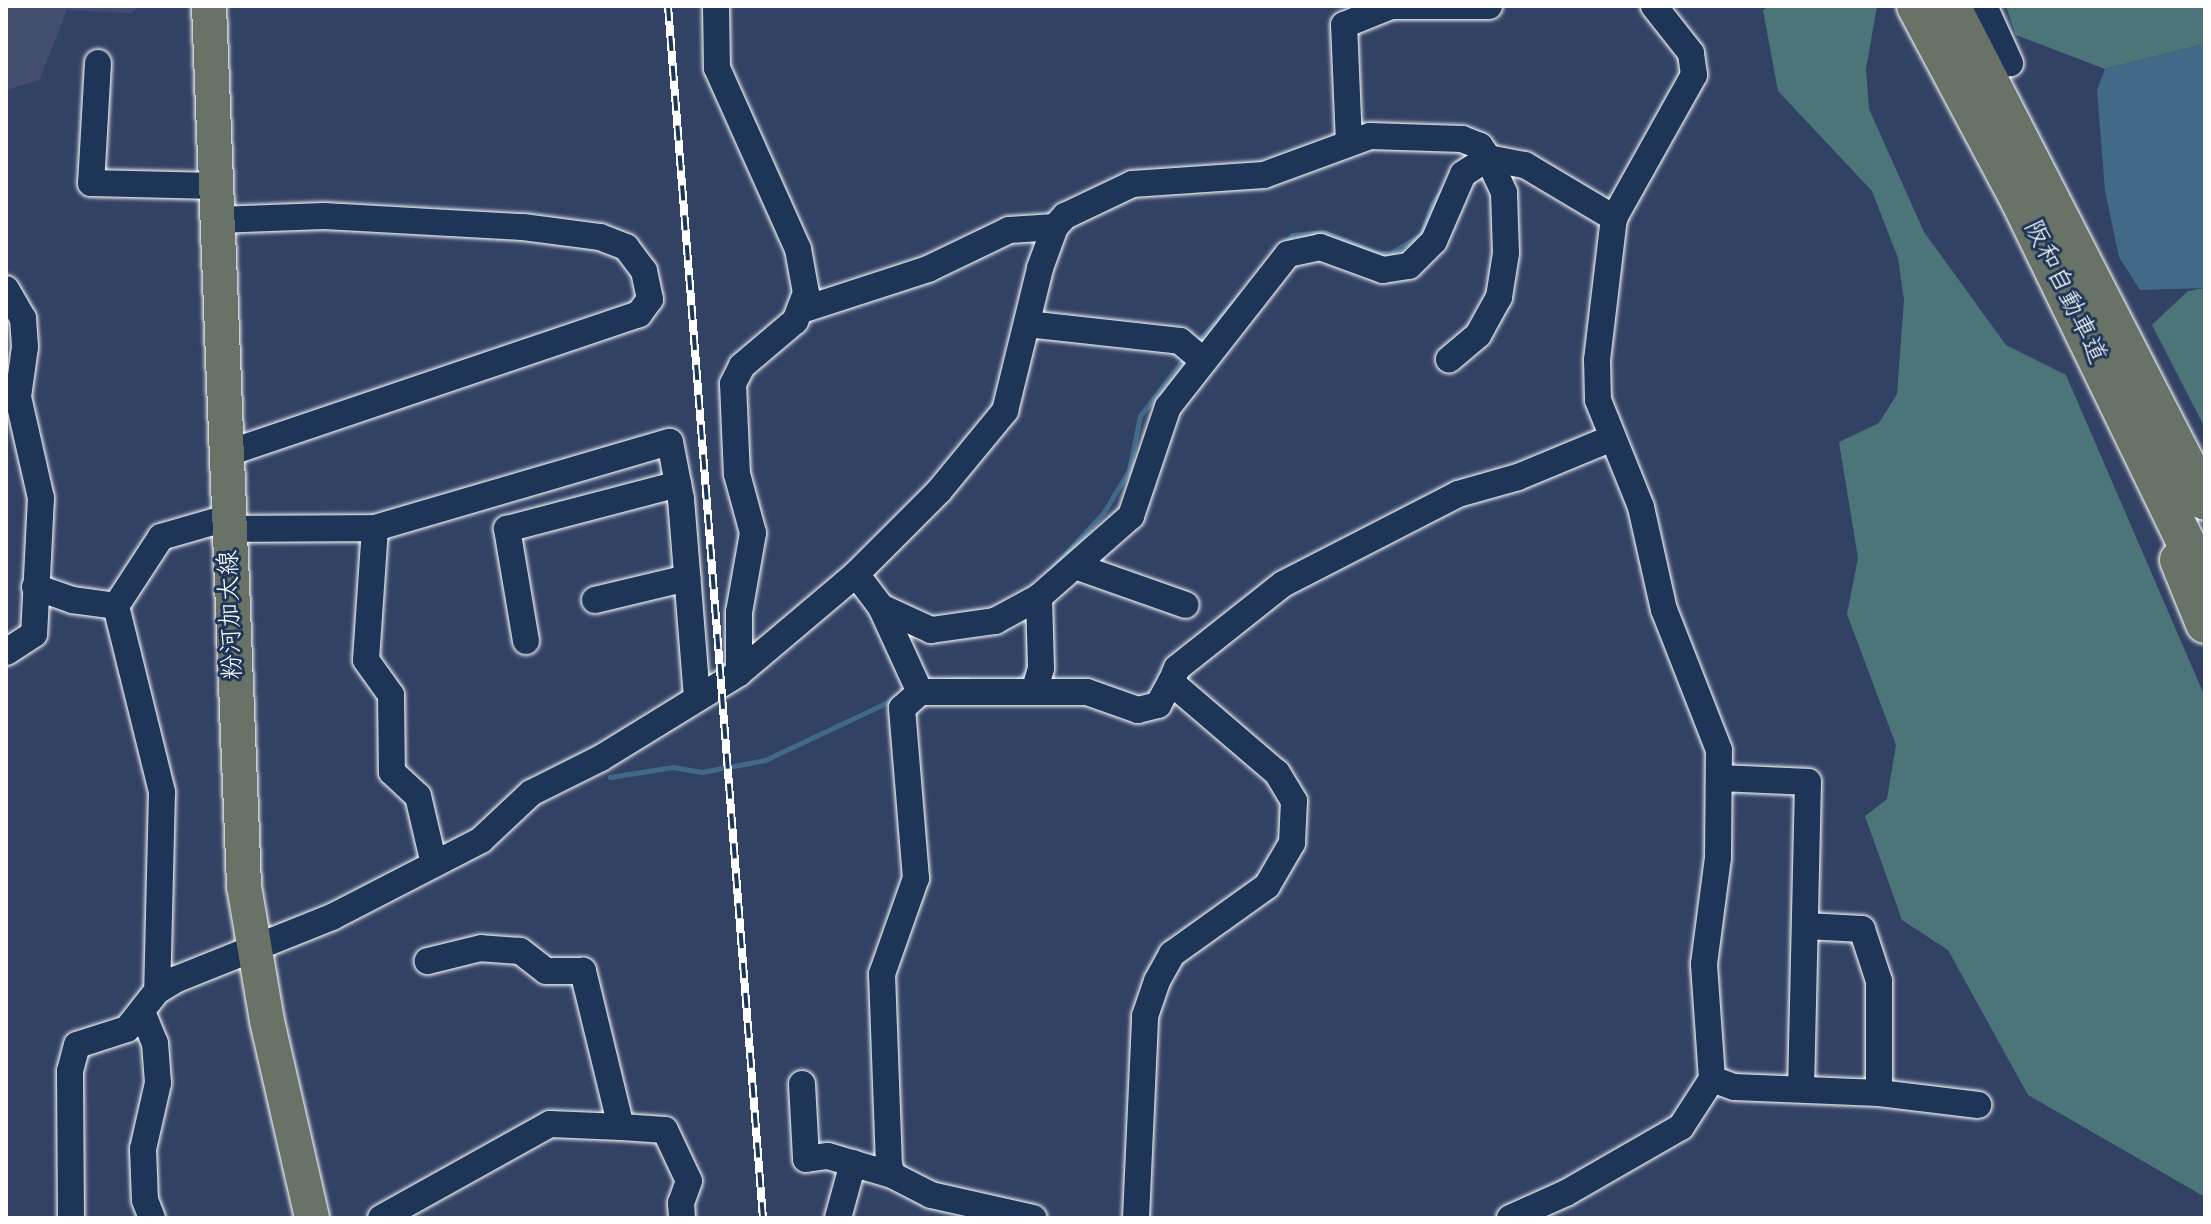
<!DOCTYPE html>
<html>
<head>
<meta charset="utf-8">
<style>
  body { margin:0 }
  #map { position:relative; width:2211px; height:1224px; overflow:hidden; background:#324264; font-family:Pangolin,"Klee One",sans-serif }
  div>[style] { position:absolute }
  .built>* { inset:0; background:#444f70 }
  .green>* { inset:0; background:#4c7579 }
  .water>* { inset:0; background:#416a89 }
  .stream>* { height:5px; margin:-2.5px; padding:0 2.5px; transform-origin:2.5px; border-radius:2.5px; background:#416a89 }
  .roads { filter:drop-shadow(0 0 2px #fff) drop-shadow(0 0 2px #fff) }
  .minor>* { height:26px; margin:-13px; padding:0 13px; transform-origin:13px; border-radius:13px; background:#1d3557 }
  .major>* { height:34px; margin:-17px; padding:0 17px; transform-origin:17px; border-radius:17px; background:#697266 }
  .highway>* { height:38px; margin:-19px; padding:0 19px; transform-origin:19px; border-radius:19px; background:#697266 }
  .rail>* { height:8px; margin-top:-4px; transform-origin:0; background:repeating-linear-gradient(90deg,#1d3557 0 15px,#fff 0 30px); box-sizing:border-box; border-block:2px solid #fff }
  span { translate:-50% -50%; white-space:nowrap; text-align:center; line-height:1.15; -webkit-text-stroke:6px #1d3557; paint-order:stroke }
  .street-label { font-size:26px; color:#fff }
  .frame { position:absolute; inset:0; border:8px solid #fff; pointer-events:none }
</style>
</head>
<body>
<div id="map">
  <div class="built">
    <div style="clip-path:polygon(6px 6px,141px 6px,131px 13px,67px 10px,39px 80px,6px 90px)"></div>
  </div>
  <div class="green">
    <div style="clip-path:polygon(1771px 6px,1877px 6px,1866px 69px,1869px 109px,1924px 232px,2006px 345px,2066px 375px,2205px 697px,2205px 1197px,2028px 1095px,1948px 950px,1902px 920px,1865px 816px,1887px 799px,1896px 745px,1847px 614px,1858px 558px,1839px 442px,1879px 423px,1897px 394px,1904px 300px,1898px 258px,1872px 191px,1778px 91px,1763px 10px)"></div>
    <div style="clip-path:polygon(2006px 6px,2205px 6px,2205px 44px,2105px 69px,2016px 35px)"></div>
    <div style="clip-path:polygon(2205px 288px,2205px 428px,2152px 325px,2188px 291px)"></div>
  </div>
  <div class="water">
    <div style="clip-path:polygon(2205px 44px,2205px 288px,2140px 290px,2119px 257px,2105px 191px,2097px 90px,2105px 69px)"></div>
  </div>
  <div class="stream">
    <div style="left:1284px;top:244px;width:12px;rotate:-48deg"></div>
    <div style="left:1292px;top:235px;width:32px;rotate:-5deg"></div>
    <div style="left:1324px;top:232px;width:57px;rotate:21.6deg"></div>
    <div style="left:1377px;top:253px;width:14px"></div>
    <div style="left:1391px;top:253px;width:35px;rotate:-31deg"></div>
    <div style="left:1421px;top:235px;width:33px;rotate:-70deg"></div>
    <div style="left:1432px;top:204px;width:26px;rotate:-54deg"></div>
    <div style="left:1196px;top:343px;width:67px;rotate:-47.4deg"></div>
    <div style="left:1050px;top:571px;width:80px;rotate:-47.5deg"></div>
    <div style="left:1104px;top:512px;width:49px;rotate:-59.2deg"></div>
    <div style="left:1129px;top:470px;width:55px;rotate:-78.5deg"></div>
    <div style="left:1140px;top:416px;width:74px;rotate:-52.7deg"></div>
    <div style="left:927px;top:681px;width:41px;rotate:-2.8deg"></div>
    <div style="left:1014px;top:682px;width:17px;rotate:-40deg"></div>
    <div style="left:1027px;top:671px;width:33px;rotate:-88deg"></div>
    <div style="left:610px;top:777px;width:64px;rotate:-9deg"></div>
    <div style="left:673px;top:767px;width:29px;rotate:10deg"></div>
    <div style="left:702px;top:772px;width:64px;rotate:-10.8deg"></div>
    <div style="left:765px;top:760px;width:146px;rotate:-25.2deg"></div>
  </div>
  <div class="roads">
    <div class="minor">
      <div style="left:716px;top:6px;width:62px;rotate:89.1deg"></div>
      <div style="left:717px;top:68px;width:198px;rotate:65.9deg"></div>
      <div style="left:798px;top:249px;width:45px;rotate:79.7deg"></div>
      <div style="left:806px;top:293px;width:30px;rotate:111deg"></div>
      <div style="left:795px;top:321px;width:70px;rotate:139.7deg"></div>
      <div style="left:742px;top:366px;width:20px;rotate:117deg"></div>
      <div style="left:733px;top:384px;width:90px;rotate:87.5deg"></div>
      <div style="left:737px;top:474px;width:61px;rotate:74.8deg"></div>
      <div style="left:753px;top:533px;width:80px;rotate:100deg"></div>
      <div style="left:739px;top:612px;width:61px;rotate:90deg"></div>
      <div style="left:1984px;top:6px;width:63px;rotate:65.5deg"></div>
      <div style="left:98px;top:63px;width:120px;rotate:93.3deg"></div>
      <div style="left:91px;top:183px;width:124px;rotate:1.4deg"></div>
      <div style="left:1349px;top:143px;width:118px;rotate:-92.4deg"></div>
      <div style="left:1344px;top:25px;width:51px;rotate:-22deg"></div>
      <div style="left:1391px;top:6px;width:98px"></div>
      <div style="left:217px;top:220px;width:107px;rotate:-2.1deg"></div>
      <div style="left:324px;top:216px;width:199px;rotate:3.2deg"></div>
      <div style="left:523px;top:227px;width:78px;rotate:7.4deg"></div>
      <div style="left:600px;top:237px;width:28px;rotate:21deg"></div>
      <div style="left:626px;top:247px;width:30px;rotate:53deg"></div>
      <div style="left:644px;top:271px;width:29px;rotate:78deg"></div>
      <div style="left:650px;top:299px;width:19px;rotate:126deg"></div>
      <div style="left:639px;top:314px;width:437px;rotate:161.3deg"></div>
      <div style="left:6px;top:289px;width:34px;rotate:60deg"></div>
      <div style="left:23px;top:318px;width:29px;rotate:86deg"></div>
      <div style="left:25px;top:347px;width:50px;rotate:98deg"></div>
      <div style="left:18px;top:397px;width:104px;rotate:77.2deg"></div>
      <div style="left:41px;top:498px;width:136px;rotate:92.9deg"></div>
      <div style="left:34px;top:634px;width:33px;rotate:147deg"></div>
      <div style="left:802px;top:310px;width:133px;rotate:-18deg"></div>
      <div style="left:928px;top:269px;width:90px;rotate:-25.7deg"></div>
      <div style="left:1009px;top:230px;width:46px;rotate:-3.7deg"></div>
      <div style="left:1027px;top:324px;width:154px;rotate:6.3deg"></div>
      <div style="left:1180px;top:341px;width:31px;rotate:40deg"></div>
      <div style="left:375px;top:528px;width:132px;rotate:93.9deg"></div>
      <div style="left:366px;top:660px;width:43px;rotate:54.5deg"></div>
      <div style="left:391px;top:695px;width:77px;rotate:89.3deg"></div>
      <div style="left:392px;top:772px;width:35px;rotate:43deg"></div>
      <div style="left:418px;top:796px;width:70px;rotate:76.8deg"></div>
      <div style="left:228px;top:529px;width:147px;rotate:-0.4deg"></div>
      <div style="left:375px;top:528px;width:307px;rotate:-16.3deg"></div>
      <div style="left:670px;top:442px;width:58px;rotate:79.1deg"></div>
      <div style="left:681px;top:499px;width:199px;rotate:85.4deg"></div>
      <div style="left:1078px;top:567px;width:114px;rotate:19.4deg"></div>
      <div style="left:856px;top:574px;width:41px;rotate:52.9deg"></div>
      <div style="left:881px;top:607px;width:55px;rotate:24.7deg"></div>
      <div style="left:931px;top:630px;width:65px;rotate:-8deg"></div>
      <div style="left:995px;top:621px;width:50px;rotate:-28.6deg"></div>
      <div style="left:1039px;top:597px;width:123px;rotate:-41.4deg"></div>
      <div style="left:1131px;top:516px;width:115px;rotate:-71.3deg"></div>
      <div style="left:1168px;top:407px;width:194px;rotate:-51.9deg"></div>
      <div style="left:1288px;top:254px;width:33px;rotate:-12deg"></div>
      <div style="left:1320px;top:247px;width:67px;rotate:20.1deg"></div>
      <div style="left:1383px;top:270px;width:26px;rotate:-9deg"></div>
      <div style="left:1409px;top:266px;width:35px;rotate:-45deg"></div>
      <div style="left:1434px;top:241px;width:73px;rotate:-66.6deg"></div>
      <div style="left:1463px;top:174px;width:30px;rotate:-33deg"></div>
      <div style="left:1488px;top:158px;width:38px;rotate:65deg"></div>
      <div style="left:1504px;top:193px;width:60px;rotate:88.1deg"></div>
      <div style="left:1506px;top:253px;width:45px;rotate:99deg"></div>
      <div style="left:1499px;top:297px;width:43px;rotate:118.9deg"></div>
      <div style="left:1478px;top:335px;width:38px;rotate:140deg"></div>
      <div style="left:35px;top:587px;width:39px;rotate:19deg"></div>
      <div style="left:72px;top:600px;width:44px;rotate:7.8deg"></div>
      <div style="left:595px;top:600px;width:95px;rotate:-13.4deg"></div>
      <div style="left:116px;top:606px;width:192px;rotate:76.1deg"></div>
      <div style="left:162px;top:792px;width:199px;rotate:91.4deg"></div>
      <div style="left:116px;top:606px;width:82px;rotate:-56.9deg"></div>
      <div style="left:161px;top:537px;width:69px;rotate:-16.1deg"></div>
      <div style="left:881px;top:607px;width:94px;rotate:65.4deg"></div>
      <div style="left:920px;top:692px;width:167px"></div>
      <div style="left:1087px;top:692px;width:54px;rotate:19.4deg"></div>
      <div style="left:1138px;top:710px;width:21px;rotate:-14deg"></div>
      <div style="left:1158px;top:705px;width:26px;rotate:-61deg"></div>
      <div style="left:526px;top:641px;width:114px;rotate:-99.6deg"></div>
      <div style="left:507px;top:529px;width:177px;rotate:-14.7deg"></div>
      <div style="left:1035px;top:689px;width:22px;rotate:-74deg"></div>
      <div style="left:1041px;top:668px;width:71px;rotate:-91.6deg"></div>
      <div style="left:920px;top:692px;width:24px;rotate:138deg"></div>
      <div style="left:902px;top:708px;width:171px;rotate:85.3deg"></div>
      <div style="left:916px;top:878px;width:102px;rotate:109.5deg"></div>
      <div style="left:882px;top:974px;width:190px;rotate:87.9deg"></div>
      <div style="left:889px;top:1164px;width:11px;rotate:75deg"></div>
      <div style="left:892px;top:1175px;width:44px;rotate:27.1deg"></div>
      <div style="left:931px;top:1195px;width:105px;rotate:12.7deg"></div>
      <div style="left:1721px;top:778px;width:87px;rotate:2.6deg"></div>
      <div style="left:1808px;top:782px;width:307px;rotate:91.3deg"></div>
      <div style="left:1806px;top:926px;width:56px;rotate:3.1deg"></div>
      <div style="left:1862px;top:929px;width:55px;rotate:71.9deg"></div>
      <div style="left:1879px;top:981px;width:112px;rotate:90deg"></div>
      <div style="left:143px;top:1014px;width:31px;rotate:68deg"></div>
      <div style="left:155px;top:1043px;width:40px;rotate:85.7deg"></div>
      <div style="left:158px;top:1083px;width:68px;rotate:102.8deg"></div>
      <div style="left:143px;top:1149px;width:51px;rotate:87.8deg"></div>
      <div style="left:145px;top:1200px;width:19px;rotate:69deg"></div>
      <div style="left:1712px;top:1079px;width:23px;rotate:20deg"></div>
      <div style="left:1734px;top:1087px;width:145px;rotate:2.4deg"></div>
      <div style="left:1879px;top:1093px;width:100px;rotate:6.9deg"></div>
      <div style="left:802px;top:1084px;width:75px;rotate:86.9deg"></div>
      <div style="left:806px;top:1159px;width:22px;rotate:-8deg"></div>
      <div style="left:828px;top:1156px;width:67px;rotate:16.5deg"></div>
      <div style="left:621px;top:1127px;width:44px;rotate:3.9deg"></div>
      <div style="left:665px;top:1130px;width:56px;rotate:64.8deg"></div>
      <div style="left:689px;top:1181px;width:23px;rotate:110deg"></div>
      <div style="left:681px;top:1203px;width:15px;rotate:86deg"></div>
      <div style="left:71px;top:1218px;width:147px;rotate:-90.4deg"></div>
      <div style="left:70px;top:1071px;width:27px;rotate:-75deg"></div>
      <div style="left:77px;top:1045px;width:52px;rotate:-17.7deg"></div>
      <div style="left:127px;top:1029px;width:48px;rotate:-51.7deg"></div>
      <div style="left:157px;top:991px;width:23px;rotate:-31deg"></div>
      <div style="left:177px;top:979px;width:167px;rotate:-21.8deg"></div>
      <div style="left:332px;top:917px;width:168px;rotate:-27.3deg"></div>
      <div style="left:481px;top:840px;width:69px;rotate:-43.2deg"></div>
      <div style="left:531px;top:793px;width:78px;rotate:-26.6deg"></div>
      <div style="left:601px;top:758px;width:162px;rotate:-31.6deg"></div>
      <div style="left:739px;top:673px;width:153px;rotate:-40.2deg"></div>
      <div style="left:856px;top:574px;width:117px;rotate:-45deg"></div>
      <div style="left:939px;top:491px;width:104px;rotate:-50.5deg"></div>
      <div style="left:1005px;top:411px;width:147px;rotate:-76.2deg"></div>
      <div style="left:1040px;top:268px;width:44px;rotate:-69.9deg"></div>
      <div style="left:1055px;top:227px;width:15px;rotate:-48deg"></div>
      <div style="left:1065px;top:216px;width:74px;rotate:-25.5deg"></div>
      <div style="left:1132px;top:184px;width:132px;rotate:-3.9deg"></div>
      <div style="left:1264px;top:175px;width:113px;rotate:-20.2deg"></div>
      <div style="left:1370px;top:136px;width:92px;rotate:1.9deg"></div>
      <div style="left:1462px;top:139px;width:19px;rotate:21deg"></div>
      <div style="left:1480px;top:146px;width:14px;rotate:56deg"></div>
      <div style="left:1488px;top:158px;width:38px;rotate:11deg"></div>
      <div style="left:1525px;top:165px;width:104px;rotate:30.8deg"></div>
      <div style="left:381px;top:1218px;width:193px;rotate:-29.1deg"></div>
      <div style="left:550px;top:1124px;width:71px;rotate:2.4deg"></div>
      <div style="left:621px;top:1127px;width:161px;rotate:-103.7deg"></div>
      <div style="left:583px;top:971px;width:37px;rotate:180deg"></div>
      <div style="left:546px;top:971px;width:33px;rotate:-142deg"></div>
      <div style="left:520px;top:951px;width:39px;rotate:-176deg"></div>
      <div style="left:481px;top:948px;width:55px;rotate:166.2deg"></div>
      <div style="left:838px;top:1218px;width:57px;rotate:-74.7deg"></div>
      <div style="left:1136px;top:1218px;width:202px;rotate:-87.4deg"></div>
      <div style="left:1145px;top:1016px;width:37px;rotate:-71deg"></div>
      <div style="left:1157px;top:981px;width:31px;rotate:-61deg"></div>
      <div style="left:1172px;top:954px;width:117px;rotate:-35.6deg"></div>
      <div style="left:1267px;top:886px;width:50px;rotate:-59.8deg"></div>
      <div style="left:1292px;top:843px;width:42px;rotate:-87.3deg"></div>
      <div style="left:1294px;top:801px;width:33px;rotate:-121deg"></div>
      <div style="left:1277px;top:773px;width:140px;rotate:-139.4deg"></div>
      <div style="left:1171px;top:682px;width:15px;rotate:-67deg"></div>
      <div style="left:1177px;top:668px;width:135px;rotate:-38.4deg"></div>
      <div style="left:1283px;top:584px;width:197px;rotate:-27.2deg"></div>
      <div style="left:1458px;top:494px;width:62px;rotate:-15.8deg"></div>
      <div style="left:1518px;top:477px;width:102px;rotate:-22.5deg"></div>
      <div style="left:1510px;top:1218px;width:61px;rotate:-24.1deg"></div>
      <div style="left:1566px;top:1193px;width:133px;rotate:-29.9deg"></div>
      <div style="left:1681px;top:1127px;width:57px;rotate:-57.1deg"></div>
      <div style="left:1712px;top:1079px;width:115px;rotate:-94deg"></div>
      <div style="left:1704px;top:964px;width:107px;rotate:-82.5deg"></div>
      <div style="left:1718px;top:858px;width:108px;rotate:-89.5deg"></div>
      <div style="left:1719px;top:750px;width:150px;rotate:-111.4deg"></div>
      <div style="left:1664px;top:610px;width:106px;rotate:-102.6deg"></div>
      <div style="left:1641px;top:507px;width:115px;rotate:-111.9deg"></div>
      <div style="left:1598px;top:400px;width:40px;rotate:-91.4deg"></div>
      <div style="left:1597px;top:360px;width:143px;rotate:-83.2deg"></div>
      <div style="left:1614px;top:218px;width:164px;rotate:-60.8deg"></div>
      <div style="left:1694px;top:75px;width:22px;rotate:-98deg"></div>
      <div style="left:1691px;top:53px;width:60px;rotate:-128.2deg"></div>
    </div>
    <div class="major">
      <div style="left:209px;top:6px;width:881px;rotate:87.72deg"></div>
      <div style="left:244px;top:886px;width:137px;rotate:80.3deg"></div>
      <div style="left:267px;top:1021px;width:202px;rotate:77.1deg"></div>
    </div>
    <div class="highway">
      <div style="left:1916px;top:6px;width:221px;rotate:61.9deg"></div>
      <div style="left:2020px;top:201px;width:424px;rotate:64.1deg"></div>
      <div style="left:1951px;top:6px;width:556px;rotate:62.84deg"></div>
      <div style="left:2179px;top:560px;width:69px;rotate:67.9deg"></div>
    </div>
  </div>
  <div class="rail">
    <div style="left:668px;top:6px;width:1216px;rotate:85.52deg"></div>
  </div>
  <div class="street-label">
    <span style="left:2065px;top:292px;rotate:64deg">阪和自動車道</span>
    <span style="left:231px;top:615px;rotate:-92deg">粉河加太線</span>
  </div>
  <div class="frame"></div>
</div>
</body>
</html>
